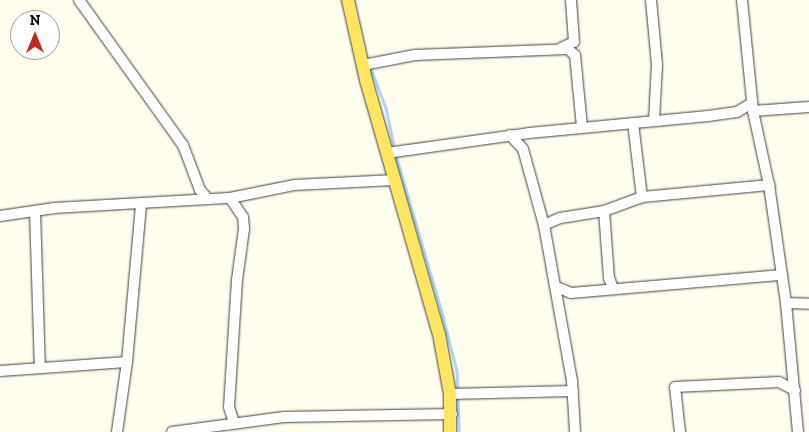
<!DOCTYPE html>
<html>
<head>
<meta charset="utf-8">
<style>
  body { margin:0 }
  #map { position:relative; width:809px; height:432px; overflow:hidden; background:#fffdee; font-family:"Zilla Slab",serif }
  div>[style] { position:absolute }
  .stream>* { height:2.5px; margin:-1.25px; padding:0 1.25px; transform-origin:1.25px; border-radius:1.25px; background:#b1d6f8 }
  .roads { filter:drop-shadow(0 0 1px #404040) drop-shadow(0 0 1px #404040) }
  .minor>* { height:10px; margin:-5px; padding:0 5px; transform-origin:5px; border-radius:5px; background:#fff }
  .major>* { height:12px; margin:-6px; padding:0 6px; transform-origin:6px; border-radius:6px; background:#fce561 }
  span { translate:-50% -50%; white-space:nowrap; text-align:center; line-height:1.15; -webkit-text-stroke:5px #fff; paint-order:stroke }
  .north { position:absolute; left:10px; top:10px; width:50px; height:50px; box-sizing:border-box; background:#fff; border:1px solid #9e9e9e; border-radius:50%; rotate:0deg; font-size:14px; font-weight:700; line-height:20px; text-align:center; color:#0d0d0d }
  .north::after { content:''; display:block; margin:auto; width:18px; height:22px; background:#c12a22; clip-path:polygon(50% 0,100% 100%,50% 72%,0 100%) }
</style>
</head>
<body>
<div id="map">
  <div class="stream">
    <div style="left:370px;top:66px;width:45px;rotate:69.1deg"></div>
    <div style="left:386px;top:108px;width:43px;rotate:77.9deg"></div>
    <div style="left:396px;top:155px;width:168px;rotate:73.7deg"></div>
    <div style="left:443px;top:316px;width:57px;rotate:75.7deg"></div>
    <div style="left:457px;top:371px;width:20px;rotate:87deg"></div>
    <div style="left:458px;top:396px;width:36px;rotate:88deg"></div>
  </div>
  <div class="roads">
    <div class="minor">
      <div style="left:79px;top:0;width:178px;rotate:54.4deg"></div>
      <div style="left:183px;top:145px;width:48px;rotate:69.3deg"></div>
      <div style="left:200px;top:190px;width:12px;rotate:48deg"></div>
      <div style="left:651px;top:0;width:65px;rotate:84.7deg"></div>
      <div style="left:657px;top:65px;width:56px;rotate:93.1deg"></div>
      <div style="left:742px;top:0;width:112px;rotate:84.3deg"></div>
      <div style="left:753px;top:111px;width:76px;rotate:77.8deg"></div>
      <div style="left:769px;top:185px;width:119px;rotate:81.8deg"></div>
      <div style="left:786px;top:303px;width:130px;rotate:84.7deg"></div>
      <div style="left:561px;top:48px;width:14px;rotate:-25deg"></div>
      <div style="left:574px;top:42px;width:42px;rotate:-94.1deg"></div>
      <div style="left:363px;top:65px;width:53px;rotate:-10.9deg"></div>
      <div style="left:415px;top:55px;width:153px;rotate:-2.2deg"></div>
      <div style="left:568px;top:49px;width:9px;rotate:41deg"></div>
      <div style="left:575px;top:55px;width:72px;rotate:84.4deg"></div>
      <div style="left:753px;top:111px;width:56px;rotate:-4.1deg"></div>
      <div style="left:633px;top:123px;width:75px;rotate:83.1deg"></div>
      <div style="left:510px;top:135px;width:19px;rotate:47deg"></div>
      <div style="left:523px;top:149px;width:79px;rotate:74.6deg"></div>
      <div style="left:544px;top:225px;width:158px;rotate:79.8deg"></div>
      <div style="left:572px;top:381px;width:51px;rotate:86.6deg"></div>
      <div style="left:387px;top:153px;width:143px;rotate:-8deg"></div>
      <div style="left:529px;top:133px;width:180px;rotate:-5.4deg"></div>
      <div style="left:708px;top:116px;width:29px;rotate:-8deg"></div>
      <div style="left:737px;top:112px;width:17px;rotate:-31deg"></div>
      <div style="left:230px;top:198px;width:23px;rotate:56deg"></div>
      <div style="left:243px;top:217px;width:12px;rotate:85deg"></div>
      <div style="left:244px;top:229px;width:51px;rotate:97.8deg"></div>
      <div style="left:237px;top:280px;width:127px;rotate:93.6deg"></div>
      <div style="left:229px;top:407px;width:16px;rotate:72deg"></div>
      <div style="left:35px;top:211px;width:156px;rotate:88.2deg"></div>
      <div style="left:604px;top:211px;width:67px;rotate:85.7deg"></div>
      <div style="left:609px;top:278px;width:11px;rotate:68deg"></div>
      <div style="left:0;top:216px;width:55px;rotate:-8.4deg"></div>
      <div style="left:54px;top:208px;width:176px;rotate:-3.3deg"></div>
      <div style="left:230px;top:198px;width:65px;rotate:-11.5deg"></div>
      <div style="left:294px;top:185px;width:101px;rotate:-2.8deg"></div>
      <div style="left:544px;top:225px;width:17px;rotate:-24deg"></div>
      <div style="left:560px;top:218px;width:45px;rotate:-9deg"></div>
      <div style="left:604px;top:211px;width:40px;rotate:-20.2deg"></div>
      <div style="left:642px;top:197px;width:128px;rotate:-5.4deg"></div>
      <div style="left:557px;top:287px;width:15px;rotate:23deg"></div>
      <div style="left:571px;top:293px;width:212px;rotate:-4.9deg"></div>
      <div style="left:786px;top:303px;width:23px;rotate:2deg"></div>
      <div style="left:0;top:371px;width:127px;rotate:-4.1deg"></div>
      <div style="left:450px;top:394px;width:123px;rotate:-1.4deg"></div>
      <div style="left:117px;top:432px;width:71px;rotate:-81.9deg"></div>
      <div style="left:127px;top:362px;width:159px;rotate:-84.9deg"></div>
      <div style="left:172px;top:432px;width:113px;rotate:-7.6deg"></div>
      <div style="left:284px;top:417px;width:168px;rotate:-1deg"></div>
      <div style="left:680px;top:432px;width:45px;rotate:-96.3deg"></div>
      <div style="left:675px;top:387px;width:104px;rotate:-2.8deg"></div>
      <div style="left:779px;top:382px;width:18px;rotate:27deg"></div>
    </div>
    <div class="major">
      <div style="left:348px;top:0;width:82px;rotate:77.3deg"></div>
      <div style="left:366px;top:80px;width:264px;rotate:74deg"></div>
      <div style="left:439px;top:334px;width:61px;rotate:79.6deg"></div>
      <div style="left:450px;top:394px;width:38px;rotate:90deg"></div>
    </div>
  </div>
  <div class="north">N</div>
</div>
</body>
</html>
